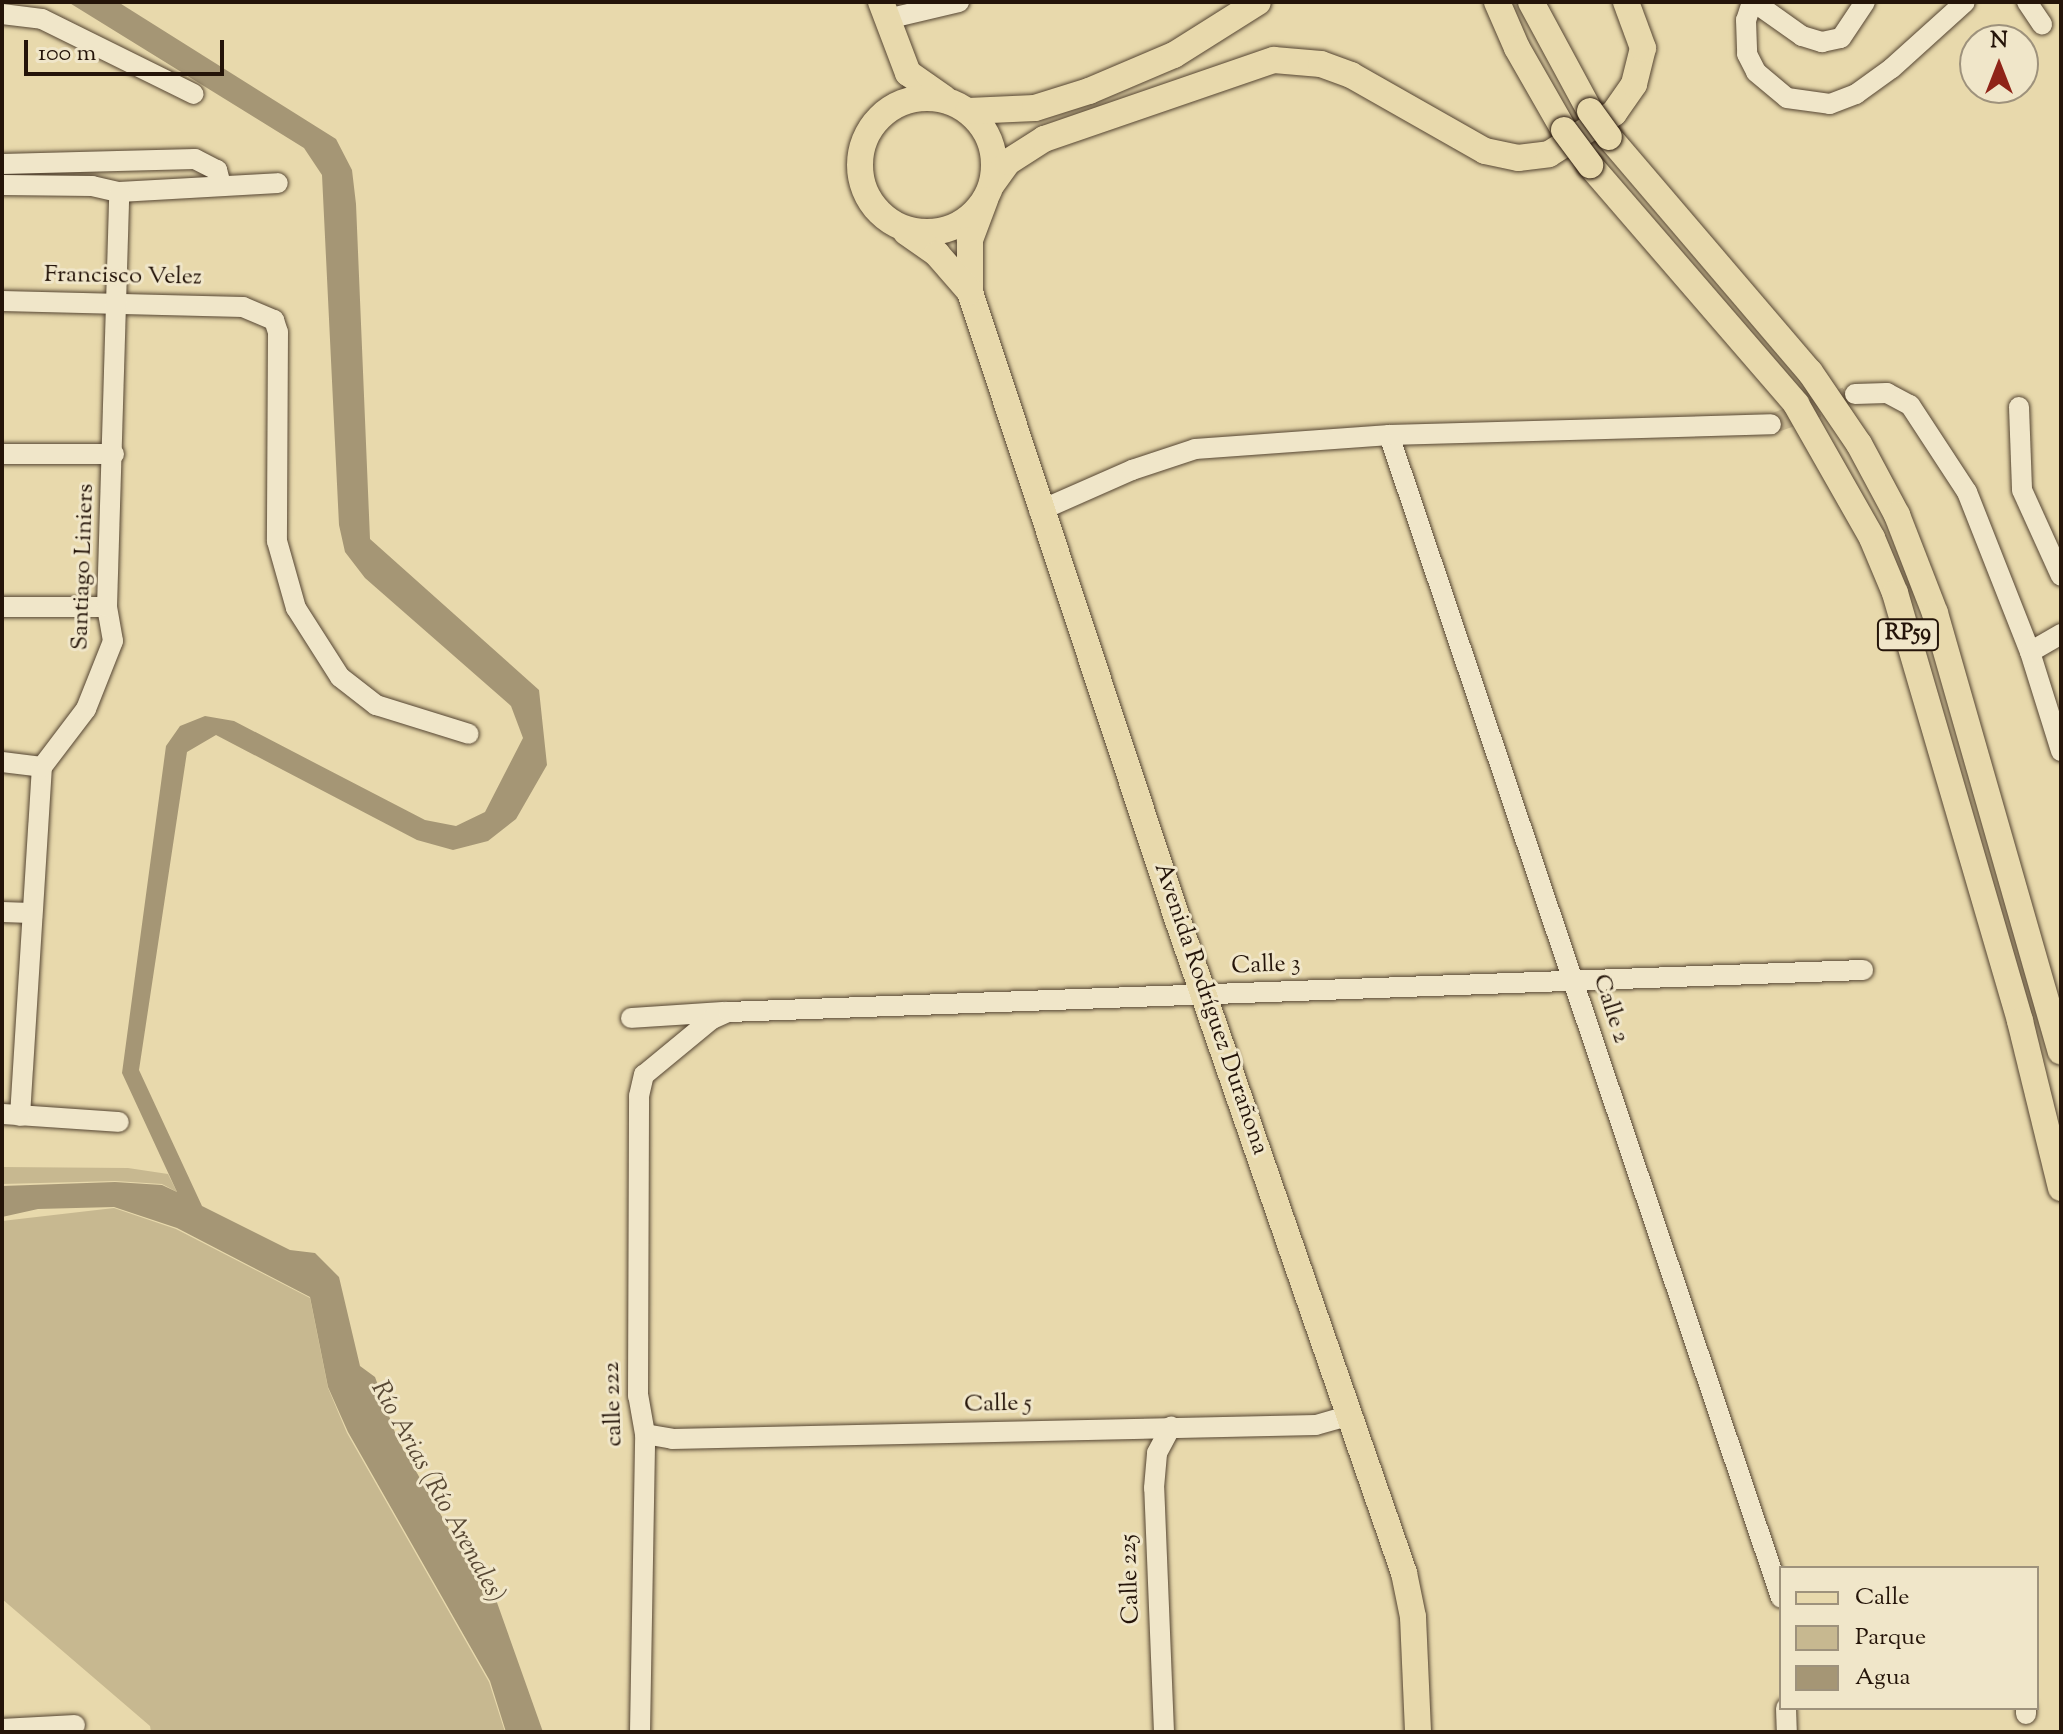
<!DOCTYPE html>
<html>
<head>
<meta charset="utf-8">
<style>
  body { margin:0 }
  #map { position:relative; width:2063px; height:1734px; overflow:hidden; background:#e8d9ac; font-family:"Sorts Mill Goudy",serif }
  div>[style] { position:absolute }
  .green>* { inset:0; background:#c7b890 }
  .water>* { inset:0; background:#a59675 }
  .minor-tunnel>* { height:20px; margin-top:-10px; transform-origin:0; background:repeating-linear-gradient(90deg,#cbbb94 0 20px,transparent 0 30px) }
  .roads { filter:drop-shadow(0 0 2px #554532) drop-shadow(0 0 2px #554532) }
  .minor>* { height:20px; margin:-10px; padding:0 10px; transform-origin:10px; border-radius:10px; background:#f0e6c9 }
  .major>* { height:26px; margin:-13px; padding:0 13px; transform-origin:13px; border-radius:13px; background:#e8d9ac }
  .major>.ring { margin:-13px; padding:0; box-sizing:content-box; background:none; border:26px solid #e8d9ac; border-radius:50% }
  .bridges { filter:drop-shadow(0 0 2px #241409) drop-shadow(0 0 2px #241409) }
  .major-bridge>* { height:26px; margin:-13px; padding:0 13px; transform-origin:13px; border-radius:13px; background:#e8d9ac }
  span { translate:-50% -50%; white-space:nowrap; text-align:center; line-height:1.15; -webkit-text-stroke:6px #f0e6c9; paint-order:stroke }
  .shield-label span { padding:2px 6px; background:#f0e6c9; border:2px solid; border-radius:6px; -webkit-text-stroke-width:0 }
  .shield-label { font-size:22px; color:#241409; font-weight:700 }
  .street-label { font-size:24px; color:#241409 }
  .water-label { font-size:26px; color:#584834; font-style:italic }
  .frame { position:absolute; inset:0; border:4px solid #241409; pointer-events:none }
  .legend { position:absolute; left:1779px; top:1566px; width:260px; height:144px; box-sizing:border-box; background:#f0e6c9; border:2px solid #9e927c; margin:0; padding:10px 14px; list-style:none; font-size:24px; color:#241409 }
  .legend li { display:flex; align-items:center; gap:16px; height:40px }
  .legend b { width:40px; border:2px solid #9e927c }
  .north { position:absolute; left:1959px; top:24px; width:80px; height:80px; box-sizing:border-box; background:#f0e6c9; border:2px solid #9e927c; border-radius:50%; rotate:0deg; font-size:22px; font-weight:700; line-height:32px; text-align:center; color:#241409 }
  .north::after { content:''; display:block; margin:auto; width:28px; height:36px; background:#8f2418; clip-path:polygon(50% 0,100% 100%,50% 72%,0 100%) }
  .scale { position:absolute; left:24px; top:40px; width:200px; height:36px; box-sizing:border-box; border:4px solid #241409; border-top:0; padding-left:10px; font-size:24px; line-height:28px; white-space:nowrap; color:#241409; -webkit-text-stroke:6px #f0e6c9; paint-order:stroke }
</style>
</head>
<body>
<div id="map">
  <div class="green">
    <div style="clip-path:polygon(2px 1167px,128px 1168px,168px 1174px,177px 1192px,162px 1184px,115px 1181px,2px 1184px)"></div>
    <div style="clip-path:polygon(114px 1208px,176px 1229px,310px 1298px,328px 1388px,347px 1433px,489px 1682px,505px 1732px,151px 1732px,150px 1726px,2px 1599px,2px 1221px)"></div>
  </div>
  <div class="water">
    <div style="clip-path:polygon(68px 2px,118px 2px,336px 139px,352px 170px,356px 204px,370px 539px,539px 690px,547px 765px,516px 819px,488px 841px,453px 850px,417px 840px,216px 735px,187px 752px,139px 1070px,202px 1206px,290px 1250px,315px 1253px,339px 1277px,360px 1366px,375px 1377px,397px 1438px,449px 1529px,489px 1580px,543px 1732px,506px 1732px,490px 1681px,348px 1432px,328px 1387px,310px 1297px,177px 1228px,114px 1207px,38px 1209px,2px 1217px,2px 1186px,115px 1182px,162px 1185px,177px 1192px,122px 1073px,166px 746px,180px 726px,205px 716px,234px 721px,425px 820px,456px 826px,485px 812px,523px 738px,511px 706px,365px 578px,345px 552px,339px 525px,322px 175px,304px 148px)"></div>
  </div>
  <div class="minor-tunnel">
    <div style="left:1771px;top:424px;width:89px;rotate:-19.7deg"></div>
  </div>
  <div class="roads">
    <div class="minor">
      <div style="left:1752px;top:2px;width:19px;rotate:108deg"></div>
      <div style="left:1746px;top:20px;width:34px;rotate:88deg"></div>
      <div style="left:1747px;top:54px;width:20px;rotate:63deg"></div>
      <div style="left:1756px;top:72px;width:40px;rotate:40deg"></div>
      <div style="left:1787px;top:98px;width:43px;rotate:7.9deg"></div>
      <div style="left:1830px;top:104px;width:28px;rotate:-21deg"></div>
      <div style="left:1856px;top:94px;width:44px;rotate:-35.8deg"></div>
      <div style="left:1892px;top:68px;width:98px;rotate:-42.1deg"></div>
      <div style="left:1754px;top:2px;width:59px;rotate:35.3deg"></div>
      <div style="left:1802px;top:36px;width:21px;rotate:17deg"></div>
      <div style="left:1822px;top:42px;width:19px;rotate:-12deg"></div>
      <div style="left:1841px;top:38px;width:43px;rotate:-56.3deg"></div>
      <div style="left:2027px;top:2px;width:27px;rotate:56deg"></div>
      <div style="left:2px;top:14px;width:40px;rotate:7.1deg"></div>
      <div style="left:42px;top:19px;width:169px;rotate:26.3deg"></div>
      <div style="left:887px;top:19px;width:74px;rotate:-13.3deg"></div>
      <div style="left:2px;top:164px;width:193px;rotate:-1.5deg"></div>
      <div style="left:195px;top:159px;width:25px;rotate:27deg"></div>
      <div style="left:217px;top:170px;width:16px;rotate:75deg"></div>
      <div style="left:2px;top:185px;width:90px;rotate:0.6deg"></div>
      <div style="left:92px;top:186px;width:28px;rotate:13deg"></div>
      <div style="left:119px;top:192px;width:159px;rotate:-3.2deg"></div>
      <div style="left:2px;top:301px;width:241px;rotate:1.4deg"></div>
      <div style="left:243px;top:307px;width:34px;rotate:23deg"></div>
      <div style="left:274px;top:320px;width:13px;rotate:72deg"></div>
      <div style="left:278px;top:332px;width:209px;rotate:90.3deg"></div>
      <div style="left:277px;top:541px;width:70px;rotate:74.2deg"></div>
      <div style="left:296px;top:608px;width:82px;rotate:57.5deg"></div>
      <div style="left:340px;top:677px;width:46px;rotate:37.9deg"></div>
      <div style="left:376px;top:705px;width:97px;rotate:17.3deg"></div>
      <div style="left:1855px;top:394px;width:32px;rotate:-2deg"></div>
      <div style="left:1887px;top:393px;width:26px;rotate:28deg"></div>
      <div style="left:1910px;top:405px;width:104px;rotate:56.8deg"></div>
      <div style="left:1967px;top:492px;width:172px;rotate:68.5deg"></div>
      <div style="left:2030px;top:652px;width:104px;rotate:72.6deg"></div>
      <div style="left:2019px;top:407px;width:83px;rotate:87.9deg"></div>
      <div style="left:2022px;top:490px;width:94px;rotate:65.6deg"></div>
      <div style="left:1389px;top:435px;width:1227px;rotate:71.37deg"></div>
      <div style="left:2px;top:454px;width:112px"></div>
      <div style="left:1039px;top:511px;width:102px;rotate:-23.8deg"></div>
      <div style="left:1132px;top:470px;width:66px;rotate:-18.4deg"></div>
      <div style="left:1195px;top:449px;width:195px;rotate:-4.1deg"></div>
      <div style="left:1389px;top:435px;width:382px;rotate:-1.6deg"></div>
      <div style="left:2px;top:607px;width:105px"></div>
      <div style="left:2030px;top:652px;width:36px;rotate:-30deg"></div>
      <div style="left:2px;top:762px;width:40px;rotate:7.1deg"></div>
      <div style="left:2px;top:912px;width:29px;rotate:2deg"></div>
      <div style="left:631px;top:1018px;width:93px;rotate:-3.7deg"></div>
      <div style="left:2px;top:1114px;width:117px;rotate:3.9deg"></div>
      <div style="left:20px;top:1116px;width:350px;rotate:-86.4deg"></div>
      <div style="left:42px;top:767px;width:73px;rotate:-52.8deg"></div>
      <div style="left:86px;top:709px;width:73px;rotate:-68.3deg"></div>
      <div style="left:113px;top:641px;width:35px;rotate:-100deg"></div>
      <div style="left:107px;top:607px;width:415px;rotate:-88.3deg"></div>
      <div style="left:645px;top:1434px;width:27px;rotate:10deg"></div>
      <div style="left:672px;top:1439px;width:644px;rotate:-1.25deg"></div>
      <div style="left:1316px;top:1425px;width:35px;rotate:-16deg"></div>
      <div style="left:1786px;top:1708px;width:24px;rotate:88deg"></div>
      <div style="left:2026px;top:1708px;width:6px;rotate:90deg"></div>
      <div style="left:2px;top:1729px;width:73px;rotate:-3.1deg"></div>
      <div style="left:640px;top:1732px;width:298px;rotate:-89deg"></div>
      <div style="left:645px;top:1434px;width:39px;rotate:-100deg"></div>
      <div style="left:638px;top:1396px;width:300px;rotate:-89.8deg"></div>
      <div style="left:639px;top:1096px;width:22px;rotate:-77deg"></div>
      <div style="left:644px;top:1075px;width:88px;rotate:-39.5deg"></div>
      <div style="left:712px;top:1019px;width:17px;rotate:-24deg"></div>
      <div style="left:728px;top:1012px;width:1136px;rotate:-2.12deg"></div>
      <div style="left:1164px;top:1732px;width:244px;rotate:-92.3deg"></div>
      <div style="left:1154px;top:1488px;width:35px;rotate:-85deg"></div>
      <div style="left:1157px;top:1453px;width:30px;rotate:-62deg"></div>
    </div>
    <div class="major">
      <div style="left:881px;top:2px;width:76px;rotate:69.2deg"></div>
      <div style="left:908px;top:73px;width:44px;rotate:34.8deg"></div>
      <div style="left:1497px;top:2px;width:50px;rotate:66.5deg"></div>
      <div style="left:1517px;top:48px;width:95px;rotate:60.2deg"></div>
      <div style="left:1531px;top:2px;width:124px;rotate:61.6deg"></div>
      <div class="ring" style="left:860px;top:98px;width:108px;height:108px"></div>
      <div style="left:968px;top:111px;width:67px;rotate:-2.6deg"></div>
      <div style="left:1035px;top:108px;width:57px;rotate:-17.5deg"></div>
      <div style="left:1089px;top:91px;width:92px;rotate:-23deg"></div>
      <div style="left:1174px;top:55px;width:99px;rotate:-32.2deg"></div>
      <div style="left:1609px;top:137px;width:309px;rotate:49.5deg"></div>
      <div style="left:1810px;top:372px;width:87px;rotate:55.8deg"></div>
      <div style="left:1859px;top:444px;width:81px;rotate:61.8deg"></div>
      <div style="left:1897px;top:515px;width:105px;rotate:68.8deg"></div>
      <div style="left:1935px;top:613px;width:456px;rotate:74deg"></div>
      <div style="left:1590px;top:165px;width:316px;rotate:49.2deg"></div>
      <div style="left:1796px;top:404px;width:154px;rotate:60.4deg"></div>
      <div style="left:1872px;top:538px;width:60px;rotate:67.3deg"></div>
      <div style="left:1895px;top:593px;width:446px;rotate:73.7deg"></div>
      <div style="left:2020px;top:1021px;width:172px;rotate:76.2deg"></div>
      <div style="left:992px;top:184px;width:27px;rotate:-54deg"></div>
      <div style="left:1008px;top:162px;width:43px;rotate:-32.6deg"></div>
      <div style="left:1044px;top:139px;width:243px;rotate:-19deg"></div>
      <div style="left:1274px;top:60px;width:47px;rotate:4.9deg"></div>
      <div style="left:1321px;top:64px;width:32px;rotate:20deg"></div>
      <div style="left:1351px;top:75px;width:154px;rotate:29.6deg"></div>
      <div style="left:1485px;top:151px;width:34px;rotate:12deg"></div>
      <div style="left:1518px;top:158px;width:31px;rotate:-7deg"></div>
      <div style="left:1549px;top:154px;width:77px;rotate:-32.2deg"></div>
      <div style="left:1614px;top:113px;width:35px;rotate:-55deg"></div>
      <div style="left:1634px;top:84px;width:37px;rotate:-76deg"></div>
      <div style="left:1643px;top:48px;width:49px;rotate:-110.3deg"></div>
      <div style="left:985px;top:200px;width:43px;rotate:110.6deg"></div>
      <div style="left:970px;top:240px;width:52px;rotate:90deg"></div>
      <div style="left:970px;top:292px;width:662px;rotate:71.7deg"></div>
      <div style="left:1178px;top:921px;width:690px;rotate:70.88deg"></div>
      <div style="left:1404px;top:1573px;width:45px;rotate:78.4deg"></div>
      <div style="left:1413px;top:1617px;width:115px;rotate:87.5deg"></div>
      <div style="left:906px;top:232px;width:38px;rotate:35deg"></div>
      <div style="left:937px;top:254px;width:50px;rotate:49deg"></div>
    </div>
  </div>
  <div class="bridges">
    <div class="major-bridge">
      <div style="left:1590px;top:111px;width:32px;rotate:54deg"></div>
      <div style="left:1564px;top:130px;width:44px;rotate:53.4deg"></div>
    </div>
  </div>
  <div class="shield-label">
    <span style="left:1908px;top:635px">RP59</span>
  </div>
  <div class="street-label">
    <span style="left:123px;top:277px;rotate:1deg">Francisco Velez</span>
    <span style="left:84px;top:567px;rotate:-88deg">Santiago Liniers</span>
    <span style="left:1266px;top:966px;rotate:-2deg">Calle 3</span>
    <span style="left:1210px;top:1009px;rotate:71deg">Avenida Rodríguez Durañona</span>
    <span style="left:1610px;top:1009px;rotate:72deg">Calle 2</span>
    <span style="left:614px;top:1404px;rotate:-92deg">calle 222</span>
    <span style="left:998px;top:1405px;rotate:-1deg">Calle 5</span>
    <span style="left:1131px;top:1579px;rotate:-92deg">Calle 225</span>
  </div>
  <div class="water-label">
    <span style="left:437px;top:1492px;rotate:61deg">Río Arias (Río Arenales)</span>
  </div>
  <div class="frame"></div>
  <ul class="legend">
  <li><b style="height:10px;background:#e8d9ac"></b>Calle</li>
  <li><b style="height:22px;background:#c7b890"></b>Parque</li>
  <li><b style="height:22px;background:#a59675"></b>Agua</li>
  </ul>
  <div class="north">N</div>
  <div class="scale">100 m</div>
</div>
</body>
</html>
